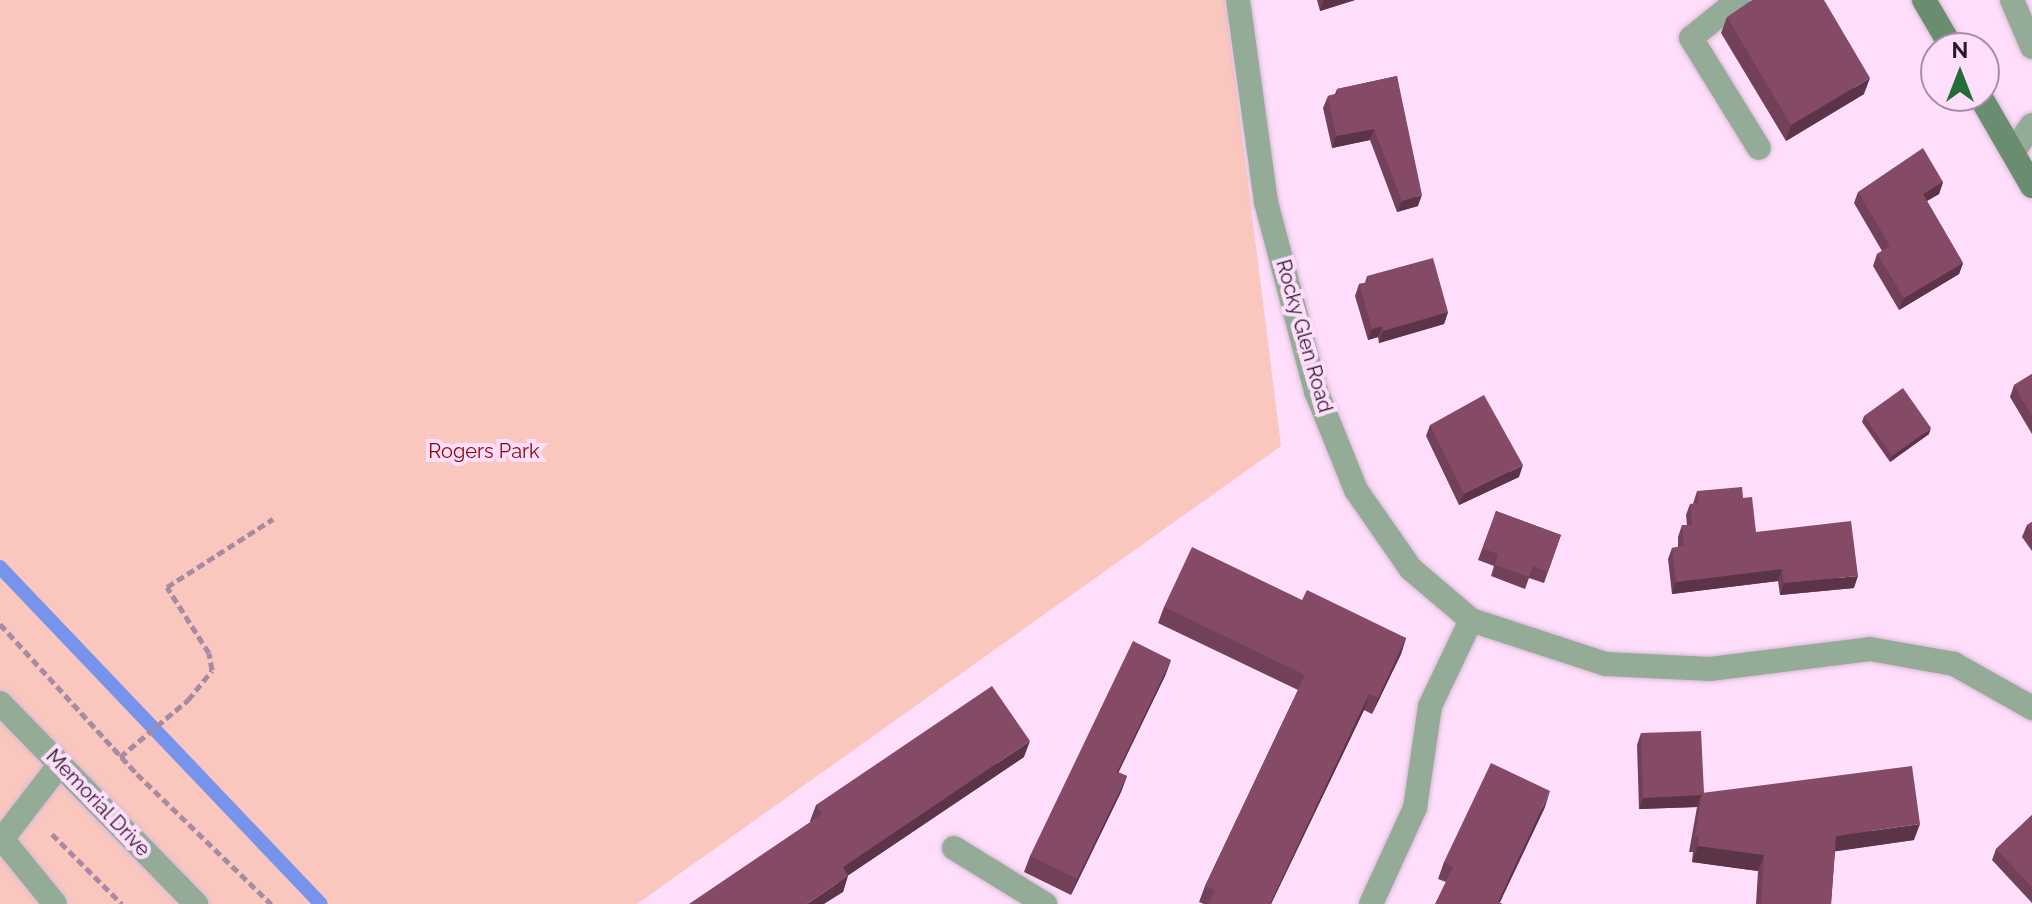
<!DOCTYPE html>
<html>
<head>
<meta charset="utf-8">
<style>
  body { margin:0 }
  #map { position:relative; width:2032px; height:904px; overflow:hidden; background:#fedefa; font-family:Raleway,sans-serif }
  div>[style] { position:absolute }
  .green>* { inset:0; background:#fac7bf }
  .stream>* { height:14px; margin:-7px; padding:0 7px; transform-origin:7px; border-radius:7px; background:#7893eb }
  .path>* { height:5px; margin-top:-2.5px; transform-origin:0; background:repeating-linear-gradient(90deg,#a68ba3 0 8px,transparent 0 12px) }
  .roads { filter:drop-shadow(0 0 2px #d8bad4) drop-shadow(0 0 2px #d8bad4) }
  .lane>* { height:24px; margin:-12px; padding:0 12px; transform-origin:12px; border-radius:12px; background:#94ab98 }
  .street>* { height:24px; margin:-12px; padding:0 12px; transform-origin:12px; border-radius:12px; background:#94ab98 }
  .secondary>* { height:24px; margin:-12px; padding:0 12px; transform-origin:12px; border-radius:12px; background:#6a8d70 }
  .wall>* { inset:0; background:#724058 }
  .shaded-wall>* { inset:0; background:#5c3447 }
  .building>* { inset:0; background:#844a66 }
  span { translate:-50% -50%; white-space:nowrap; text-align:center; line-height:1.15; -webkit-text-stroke:8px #fedefa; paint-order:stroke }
  .street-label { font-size:20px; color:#2a1729 }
  .park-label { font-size:20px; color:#8e0300 }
  .north { position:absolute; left:1920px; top:32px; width:80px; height:80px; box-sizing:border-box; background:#fedefa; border:2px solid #a98ea6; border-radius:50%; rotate:0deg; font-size:22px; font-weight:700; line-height:32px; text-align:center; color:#2a1729 }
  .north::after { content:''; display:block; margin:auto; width:28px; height:36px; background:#246c39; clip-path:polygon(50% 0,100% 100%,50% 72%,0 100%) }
</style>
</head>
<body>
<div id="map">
  <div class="green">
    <div style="clip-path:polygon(0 0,1225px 0,1281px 446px,637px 904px,0 904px)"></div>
  </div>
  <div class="stream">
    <div style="left:0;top:567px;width:465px;rotate:46.4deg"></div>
  </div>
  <div class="path">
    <div style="left:0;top:624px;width:203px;rotate:47.6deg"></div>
    <div style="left:137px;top:774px;width:187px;rotate:44.1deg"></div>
    <div style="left:120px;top:757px;width:89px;rotate:-40deg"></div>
    <div style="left:188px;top:700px;width:38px;rotate:-51deg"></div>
    <div style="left:212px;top:670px;width:17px;rotate:-100deg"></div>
    <div style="left:209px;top:653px;width:78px;rotate:-122.5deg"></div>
    <div style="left:167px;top:587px;width:126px;rotate:-32.7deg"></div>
    <div style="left:52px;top:834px;width:99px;rotate:45deg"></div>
  </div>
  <div class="roads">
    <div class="lane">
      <div style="left:1738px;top:0;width:60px;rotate:141deg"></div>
      <div style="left:1691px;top:38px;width:129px;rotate:58.3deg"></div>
      <div style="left:2012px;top:0;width:51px;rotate:66.9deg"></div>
      <div style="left:2013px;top:152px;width:33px;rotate:-55deg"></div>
      <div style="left:3px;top:840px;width:82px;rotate:50.9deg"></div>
      <div style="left:0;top:842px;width:98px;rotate:-52.4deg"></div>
      <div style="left:954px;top:848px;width:107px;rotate:31.6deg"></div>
      <div style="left:1371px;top:904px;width:106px;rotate:-65.4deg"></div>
      <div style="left:1415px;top:808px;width:103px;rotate:-81.6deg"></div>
      <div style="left:1430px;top:706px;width:95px;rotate:-64.5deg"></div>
    </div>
    <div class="street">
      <div style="left:1238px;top:0;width:204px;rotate:82.1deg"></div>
      <div style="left:1266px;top:202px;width:196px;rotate:75.2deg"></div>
      <div style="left:1316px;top:391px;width:107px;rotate:68deg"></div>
      <div style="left:1356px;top:490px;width:96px;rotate:55.2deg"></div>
      <div style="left:1411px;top:569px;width:79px;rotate:40.4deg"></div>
      <div style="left:1471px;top:620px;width:142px;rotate:18.1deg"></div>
      <div style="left:1606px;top:664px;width:104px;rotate:2.8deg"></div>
      <div style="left:1710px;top:669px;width:161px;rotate:-7.1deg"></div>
      <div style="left:1870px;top:649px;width:85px;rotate:10.1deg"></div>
      <div style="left:1954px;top:664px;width:90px;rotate:29.4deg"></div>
      <div style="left:0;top:703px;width:281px;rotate:45.7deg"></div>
    </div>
    <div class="secondary">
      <div style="left:1924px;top:0;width:56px;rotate:59.7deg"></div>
      <div style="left:1980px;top:96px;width:104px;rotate:60deg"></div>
    </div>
  </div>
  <div class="wall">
    <div style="clip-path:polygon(1317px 0,1355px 0,1320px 11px)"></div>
    <div style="clip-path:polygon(1727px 17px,1864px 94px,1786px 141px,1721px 33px)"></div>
    <div style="clip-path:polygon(1397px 76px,1418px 206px,1397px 212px,1370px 140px,1332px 148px,1323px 108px,1328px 96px,1335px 94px,1337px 89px)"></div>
    <div style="clip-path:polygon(1943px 182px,1939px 194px,1927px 201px,1963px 263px,1959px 274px,1899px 310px,1873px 266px,1877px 254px,1882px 251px,1854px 203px,1858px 192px)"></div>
    <div style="clip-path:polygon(1367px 276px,1448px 312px,1444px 324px,1379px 343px,1378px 337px,1368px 340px,1355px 296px,1359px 284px,1365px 283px)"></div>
    <div style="clip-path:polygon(2032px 374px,2032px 434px,2010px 397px,2014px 385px)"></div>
    <div style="clip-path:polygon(1864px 416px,1929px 434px,1890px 462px,1862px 422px)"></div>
    <div style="clip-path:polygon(1430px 425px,1519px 477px,1459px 505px,1426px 436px)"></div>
    <div style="clip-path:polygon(1697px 491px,1743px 498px,1756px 532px,1854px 588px,1780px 595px,1778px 581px,1672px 594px,1668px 559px,1672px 548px,1678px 547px,1678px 537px,1682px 525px,1687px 525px,1686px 515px,1690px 504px,1693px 504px)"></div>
    <div style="clip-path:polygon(1496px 511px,1561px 535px,1544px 583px,1529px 578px,1525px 589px,1491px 576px,1494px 566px,1478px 560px)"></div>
    <div style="clip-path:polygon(2032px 522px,2032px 551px,2022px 537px,2027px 525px)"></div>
    <div style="clip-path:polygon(1302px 600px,1406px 638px,1401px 654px,1372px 714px,1364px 710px,1271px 904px,1204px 904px,1199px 902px,1205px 886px,1298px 690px,1158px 623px,1164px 607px)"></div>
    <div style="clip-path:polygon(1171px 660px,1165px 676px,1118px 772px,1127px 776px,1121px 792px,1071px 895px,1024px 872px,1030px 856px)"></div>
    <div style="clip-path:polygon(1641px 733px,1704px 793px,1914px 840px,1835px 851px,1831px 904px,1756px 904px,1758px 871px,1692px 862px,1693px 852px,1689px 852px,1697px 807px,1639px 809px,1637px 745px)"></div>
    <div style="clip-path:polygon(1024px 757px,848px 875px,843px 892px,810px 821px,816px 805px)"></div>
    <div style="clip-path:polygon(1545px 807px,1500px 902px,1438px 879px,1444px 862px)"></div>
    <div style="clip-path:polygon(2032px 815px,2032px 903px,1992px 860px,1996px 849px)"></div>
  </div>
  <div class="shaded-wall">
    <div style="clip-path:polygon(1324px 0,1355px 0,1320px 11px)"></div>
    <div style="clip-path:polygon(1870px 78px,1864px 94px,1786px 141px,1791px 125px)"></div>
    <div style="clip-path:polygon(1374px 129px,1370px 140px,1332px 148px,1336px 136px)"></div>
    <div style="clip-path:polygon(1943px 182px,1939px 194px,1918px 206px,1923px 194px)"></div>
    <div style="clip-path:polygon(1422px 195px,1418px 206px,1397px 212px,1402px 201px)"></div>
    <div style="clip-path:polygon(1963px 263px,1959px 274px,1899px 310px,1904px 298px)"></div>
    <div style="clip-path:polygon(1448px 312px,1444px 324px,1379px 343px,1383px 331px)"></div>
    <div style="clip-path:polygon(1382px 326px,1378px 337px,1368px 340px,1372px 329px)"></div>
    <div style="clip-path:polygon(1931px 428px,1929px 434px,1890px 462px,1892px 456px)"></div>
    <div style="clip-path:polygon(1523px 465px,1519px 477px,1459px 505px,1464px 494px)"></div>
    <div style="clip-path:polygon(1782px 569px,1778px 581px,1672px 594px,1676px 582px)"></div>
    <div style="clip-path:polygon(1858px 576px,1854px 588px,1780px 595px,1784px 583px)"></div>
    <div style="clip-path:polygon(1406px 638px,1401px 654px,1372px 714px,1378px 698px)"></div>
    <div style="clip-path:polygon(1171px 660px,1165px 676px,1111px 788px,1117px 772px)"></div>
    <div style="clip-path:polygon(1369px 694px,1364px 710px,1271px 904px,1270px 904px)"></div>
    <div style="clip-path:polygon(1030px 741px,1024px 757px,837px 883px,843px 867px)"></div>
    <div style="clip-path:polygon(1127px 776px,1121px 792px,1071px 895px,1077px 879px)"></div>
    <div style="clip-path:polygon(1550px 791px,1545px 807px,1499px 904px,1497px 904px)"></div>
    <div style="clip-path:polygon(1701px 795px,1697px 807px,1639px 809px,1643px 798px)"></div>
    <div style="clip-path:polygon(1920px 824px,1914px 840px,1831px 852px,1836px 836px)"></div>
    <div style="clip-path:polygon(1698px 846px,1764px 855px,1758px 871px,1692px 862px)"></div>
    <div style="clip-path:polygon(848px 876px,843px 892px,824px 904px,807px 904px)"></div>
  </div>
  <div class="building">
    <div style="clip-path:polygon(1752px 0,1824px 0,1870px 78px,1791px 125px,1727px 17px)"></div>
    <div style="clip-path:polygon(1397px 76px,1422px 195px,1402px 201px,1374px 129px,1336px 136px,1328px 96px,1338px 94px,1337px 89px)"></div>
    <div style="clip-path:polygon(1923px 148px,1943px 182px,1923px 194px,1963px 263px,1904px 298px,1877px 254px,1890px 246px,1858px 192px)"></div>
    <div style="clip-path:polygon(1433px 258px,1448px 312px,1383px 331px,1382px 326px,1372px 329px,1359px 284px,1368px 282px,1367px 276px)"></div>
    <div style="clip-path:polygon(2032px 374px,2032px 416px,2014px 385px)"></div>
    <div style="clip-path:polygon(1903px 388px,1931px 428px,1892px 456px,1864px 416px)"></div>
    <div style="clip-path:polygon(1484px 395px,1523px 465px,1464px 494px,1430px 425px)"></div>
    <div style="clip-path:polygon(1742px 487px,1743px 498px,1752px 497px,1756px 532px,1851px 521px,1858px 576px,1784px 583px,1782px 569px,1676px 582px,1672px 548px,1684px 546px,1682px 525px,1692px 525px,1690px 504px,1699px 503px,1697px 491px)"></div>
    <div style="clip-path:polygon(1496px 511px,1561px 535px,1548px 572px,1533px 566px,1529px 577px,1495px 565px,1498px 554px,1483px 549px)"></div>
    <div style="clip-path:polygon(2032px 522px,2032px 533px,2027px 525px)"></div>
    <div style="clip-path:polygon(1192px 547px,1302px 600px,1307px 590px,1406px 638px,1378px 698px,1369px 694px,1270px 904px,1208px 904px,1215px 890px,1205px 886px,1305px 675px,1164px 607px)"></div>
    <div style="clip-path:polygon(1133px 641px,1171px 660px,1117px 772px,1127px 776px,1077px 879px,1030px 856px)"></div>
    <div style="clip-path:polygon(992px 686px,1030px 741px,843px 867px,848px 876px,807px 904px,689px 904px,822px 814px,816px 805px)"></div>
    <div style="clip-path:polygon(1701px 731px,1704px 793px,1702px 793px,1701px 795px,1643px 798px,1641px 733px)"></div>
    <div style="clip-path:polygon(1491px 763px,1550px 791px,1498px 902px,1503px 904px,1435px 904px,1453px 867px,1444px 862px)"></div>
    <div style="clip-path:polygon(1912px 766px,1920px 824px,1836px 836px,1831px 904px,1761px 904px,1764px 855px,1698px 846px,1699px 837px,1695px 836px,1702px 793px)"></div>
    <div style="clip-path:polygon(2032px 815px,2032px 887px,1996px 849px)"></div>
  </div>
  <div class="street-label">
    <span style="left:1304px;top:336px;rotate:74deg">Rocky Glen Road</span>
    <span style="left:98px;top:803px;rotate:46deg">Memorial Drive</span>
  </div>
  <div class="park-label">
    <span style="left:484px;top:451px">Rogers Park</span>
  </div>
  <div class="north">N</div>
</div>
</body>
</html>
